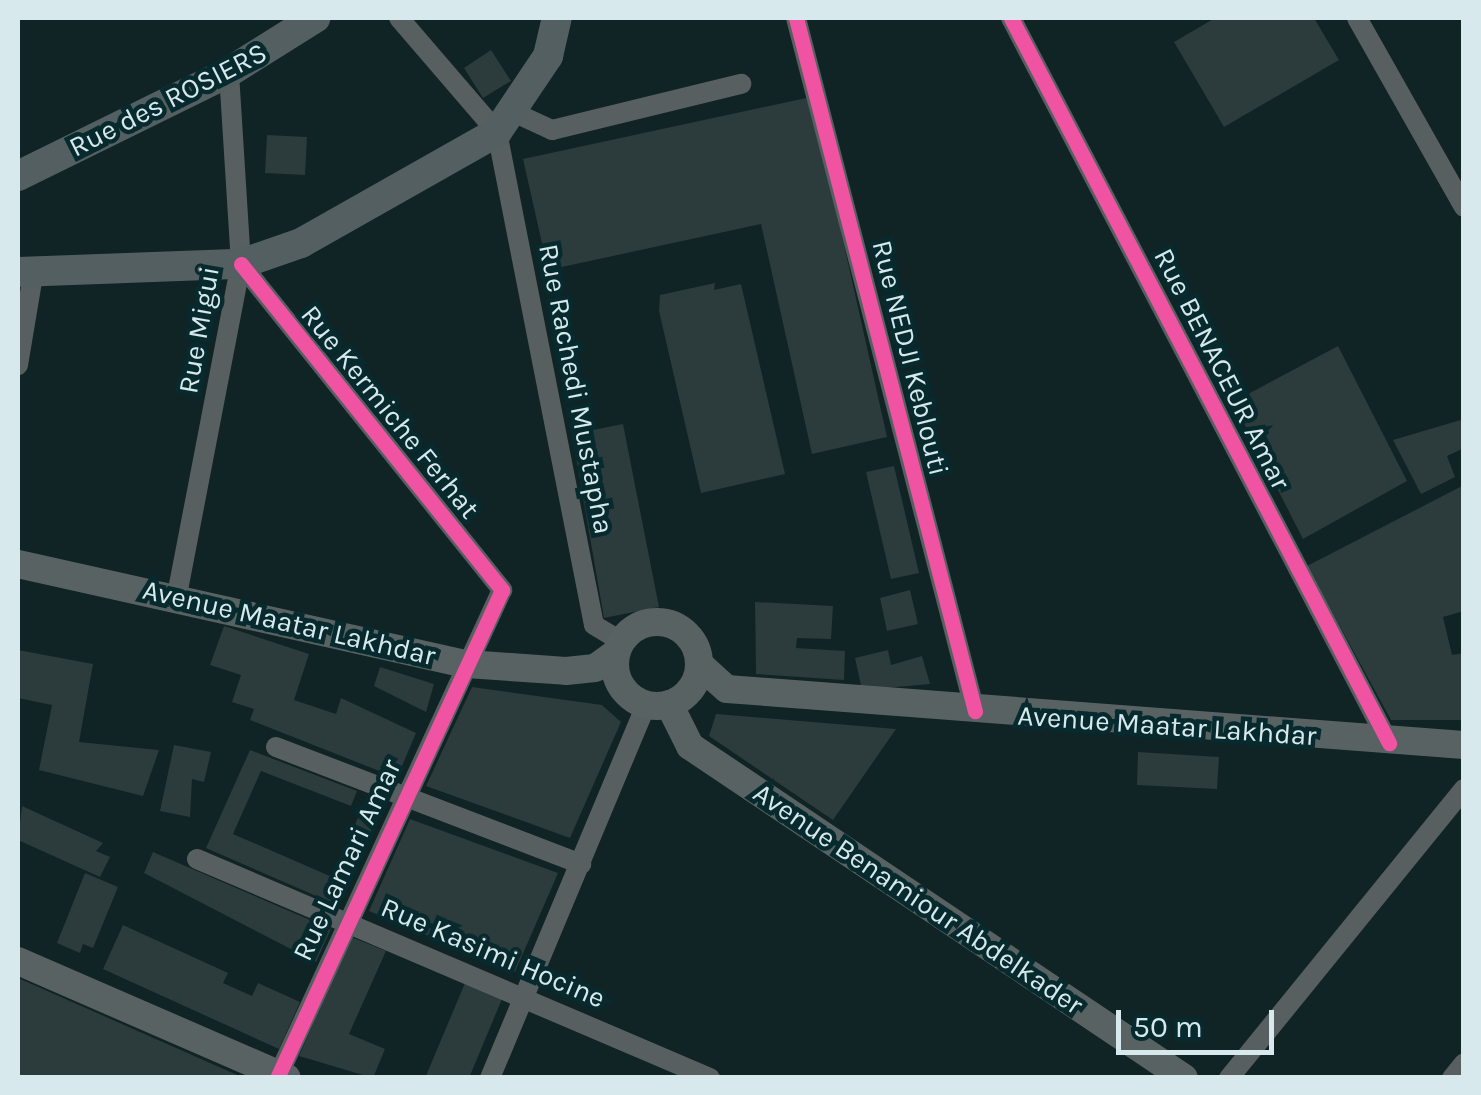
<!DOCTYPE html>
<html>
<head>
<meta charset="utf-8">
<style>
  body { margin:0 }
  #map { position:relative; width:1481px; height:1095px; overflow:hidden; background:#102325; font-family:Karla,sans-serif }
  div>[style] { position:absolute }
  .building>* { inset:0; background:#2c3b3c }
  .street>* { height:20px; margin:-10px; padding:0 10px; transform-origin:10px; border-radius:10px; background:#585f60 }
  .secondary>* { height:28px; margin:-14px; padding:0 14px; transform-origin:14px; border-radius:14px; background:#586262 }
  .secondary>.ring { margin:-14px; padding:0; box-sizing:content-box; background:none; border:28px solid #586262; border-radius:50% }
  .primary>* { height:30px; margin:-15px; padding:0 15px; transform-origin:15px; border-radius:15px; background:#545f61 }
  .cycleway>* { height:15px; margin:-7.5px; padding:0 7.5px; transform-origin:7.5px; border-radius:7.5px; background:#f153a3 }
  span { translate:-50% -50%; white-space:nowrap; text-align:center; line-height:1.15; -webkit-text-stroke:9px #072a2e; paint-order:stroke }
  .street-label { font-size:28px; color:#d7e9ec }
  .frame { position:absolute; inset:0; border:20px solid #d7e9ec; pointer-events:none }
  .scale { position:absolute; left:1116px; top:1010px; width:158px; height:45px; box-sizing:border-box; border:5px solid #d7e9ec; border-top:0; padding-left:12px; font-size:30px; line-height:35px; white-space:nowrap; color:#d7e9ec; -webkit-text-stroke:8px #072a2e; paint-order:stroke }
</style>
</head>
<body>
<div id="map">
  <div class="building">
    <div style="clip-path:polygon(1215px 18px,1314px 18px,1339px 60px,1224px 127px,1174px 42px)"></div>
    <div style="clip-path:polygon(491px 50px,511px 81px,483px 98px,464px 68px)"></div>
    <div style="clip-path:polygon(811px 97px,887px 437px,812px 454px,761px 224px,548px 270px,523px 159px)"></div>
    <div style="clip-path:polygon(267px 135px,307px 137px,305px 175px,265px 173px)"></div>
    <div style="clip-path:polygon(715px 283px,714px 290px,741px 284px,785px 474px,701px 493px,659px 311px,660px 295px)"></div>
    <div style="clip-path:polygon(1338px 346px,1407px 481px,1303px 539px,1233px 402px)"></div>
    <div style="clip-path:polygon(1464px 419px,1464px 448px,1447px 456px,1455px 477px,1421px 494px,1393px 440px)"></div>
    <div style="clip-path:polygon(623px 424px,659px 607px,604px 618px,572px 434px)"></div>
    <div style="clip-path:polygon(894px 466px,919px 573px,891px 579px,866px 472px)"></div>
    <div style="clip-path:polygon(1464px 485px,1464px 611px,1443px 617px,1452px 655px,1464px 653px,1464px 720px,1391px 720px,1307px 566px)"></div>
    <div style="clip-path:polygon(910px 590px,918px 624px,887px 631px,880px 598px)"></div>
    <div style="clip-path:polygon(755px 602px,833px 606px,831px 639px,797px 638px,796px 648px,845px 651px,844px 680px,756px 674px)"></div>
    <div style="clip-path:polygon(224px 626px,309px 654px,294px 700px,336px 714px,341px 698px,416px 733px,397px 778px,250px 720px,254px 709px,232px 702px,241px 675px,210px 665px)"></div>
    <div style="clip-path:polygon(18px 650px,93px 664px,79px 742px,159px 750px,143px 796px,39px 770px,52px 705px,18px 698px)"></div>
    <div style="clip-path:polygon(888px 650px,891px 665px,922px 656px,930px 684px,862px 690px,855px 658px)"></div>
    <div style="clip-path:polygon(380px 667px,434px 684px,426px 712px,374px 686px)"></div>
    <div style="clip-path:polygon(472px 687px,602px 705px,621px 722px,570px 838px,426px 786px)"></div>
    <div style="clip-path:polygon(716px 714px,896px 729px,833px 820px,709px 736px)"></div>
    <div style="clip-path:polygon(174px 745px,211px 752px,204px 782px,192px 779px,190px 817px,160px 811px)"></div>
    <div style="clip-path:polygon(250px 750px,357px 791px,351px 806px,261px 771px,233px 834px,332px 877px,368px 795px,384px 802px,339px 906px,206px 848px)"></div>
    <div style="clip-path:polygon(1138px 752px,1219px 757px,1217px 789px,1137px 785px)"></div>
    <div style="clip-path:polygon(22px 806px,103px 843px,96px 851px,110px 857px,100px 877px,18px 840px)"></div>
    <div style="clip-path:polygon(410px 819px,558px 873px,515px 972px,369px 911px)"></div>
    <div style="clip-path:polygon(153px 852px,331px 929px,316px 962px,144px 873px)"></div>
    <div style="clip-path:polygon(85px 873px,118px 887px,93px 948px,83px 944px,80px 953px,57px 943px)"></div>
    <div style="clip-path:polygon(123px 925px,228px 973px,223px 983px,252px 996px,258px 983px,300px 1002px,279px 1049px,103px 969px)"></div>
    <div style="clip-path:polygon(351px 937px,386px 951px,349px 1034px,385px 1049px,373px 1078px,299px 1056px)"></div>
    <div style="clip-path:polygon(18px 978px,244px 1078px,18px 1078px)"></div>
    <div style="clip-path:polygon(465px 983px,502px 999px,469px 1078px,425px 1078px)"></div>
  </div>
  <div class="street">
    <div style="left:399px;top:18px;width:150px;rotate:49.3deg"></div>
    <div style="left:497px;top:132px;width:502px;rotate:78.87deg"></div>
    <div style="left:594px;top:625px;width:31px;rotate:31deg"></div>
    <div style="left:796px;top:18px;width:716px;rotate:75.52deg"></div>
    <div style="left:1011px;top:18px;width:818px;rotate:62.46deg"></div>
    <div style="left:1357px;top:18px;width:217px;rotate:60.5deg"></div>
    <div style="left:513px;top:112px;width:43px;rotate:24.8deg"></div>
    <div style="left:552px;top:130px;width:195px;rotate:-13.7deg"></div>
    <div style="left:241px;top:264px;width:418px;rotate:51.3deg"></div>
    <div style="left:502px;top:590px;width:537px;rotate:114.75deg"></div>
    <div style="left:18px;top:365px;width:91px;rotate:-80.5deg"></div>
    <div style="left:177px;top:595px;width:337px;rotate:-79.1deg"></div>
    <div style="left:241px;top:264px;width:192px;rotate:-93.6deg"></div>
    <div style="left:276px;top:747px;width:327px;rotate:21deg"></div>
    <div style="left:197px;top:859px;width:558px;rotate:23.12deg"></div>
    <div style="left:490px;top:1078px;width:404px;rotate:-67.3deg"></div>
    <div style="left:1229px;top:1078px;width:372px;rotate:-50.9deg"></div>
    <div style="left:1452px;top:1078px;width:19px;rotate:-51deg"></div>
  </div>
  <div class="secondary">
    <div style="left:18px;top:564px;width:460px;rotate:12.6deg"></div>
    <div style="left:467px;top:664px;width:99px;rotate:4deg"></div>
    <div style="left:566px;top:671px;width:29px;rotate:-6deg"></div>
    <div style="left:595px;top:668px;width:26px;rotate:-36deg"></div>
    <div class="ring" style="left:615px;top:622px;width:56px;height:56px"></div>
    <div style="left:700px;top:665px;width:36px;rotate:42deg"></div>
    <div style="left:727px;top:689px;width:739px;rotate:4.35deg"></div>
    <div style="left:669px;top:704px;width:47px;rotate:63.4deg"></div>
    <div style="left:690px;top:746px;width:595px;rotate:33.9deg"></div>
    <div style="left:18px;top:961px;width:293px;rotate:23.5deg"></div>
  </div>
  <div class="primary">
    <div style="left:18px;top:176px;width:235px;rotate:-26.2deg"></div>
    <div style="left:229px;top:72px;width:102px;rotate:-32.1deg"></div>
    <div style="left:18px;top:272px;width:223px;rotate:-2.1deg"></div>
    <div style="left:241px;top:264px;width:64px;rotate:-19.3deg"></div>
    <div style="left:301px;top:243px;width:225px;rotate:-29.5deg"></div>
    <div style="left:497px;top:132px;width:92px;rotate:-56.1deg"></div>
    <div style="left:548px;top:56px;width:39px;rotate:-77deg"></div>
  </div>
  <div class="cycleway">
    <div style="left:796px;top:18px;width:716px;rotate:75.52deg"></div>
    <div style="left:1011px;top:18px;width:818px;rotate:62.46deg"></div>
    <div style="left:241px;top:264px;width:418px;rotate:51.3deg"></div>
    <div style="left:502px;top:590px;width:537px;rotate:114.75deg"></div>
  </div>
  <div class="street-label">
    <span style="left:168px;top:100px;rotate:-27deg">Rue des ROSIERS</span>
    <span style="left:199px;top:330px;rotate:-80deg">Rue Migui</span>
    <span style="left:910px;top:358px;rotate:76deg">Rue NEDJI Keblouti</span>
    <span style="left:1222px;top:369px;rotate:63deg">Rue BENACEUR Amar</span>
    <span style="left:576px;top:389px;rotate:79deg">Rue Rachedi Mustapha</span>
    <span style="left:390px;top:412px;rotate:51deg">Rue Kermiche Ferhat</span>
    <span style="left:289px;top:623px;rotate:13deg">Avenue Maatar Lakhdar</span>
    <span style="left:1167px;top:726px;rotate:4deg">Avenue Maatar Lakhdar</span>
    <span style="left:347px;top:860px;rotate:-65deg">Rue Lamari Amar</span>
    <span style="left:918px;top:899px;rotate:34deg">Avenue Benamiour Abdelkader</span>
    <span style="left:493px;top:953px;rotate:23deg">Rue Kasimi Hocine</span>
  </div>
  <div class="frame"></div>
  <div class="scale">50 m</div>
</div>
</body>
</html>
